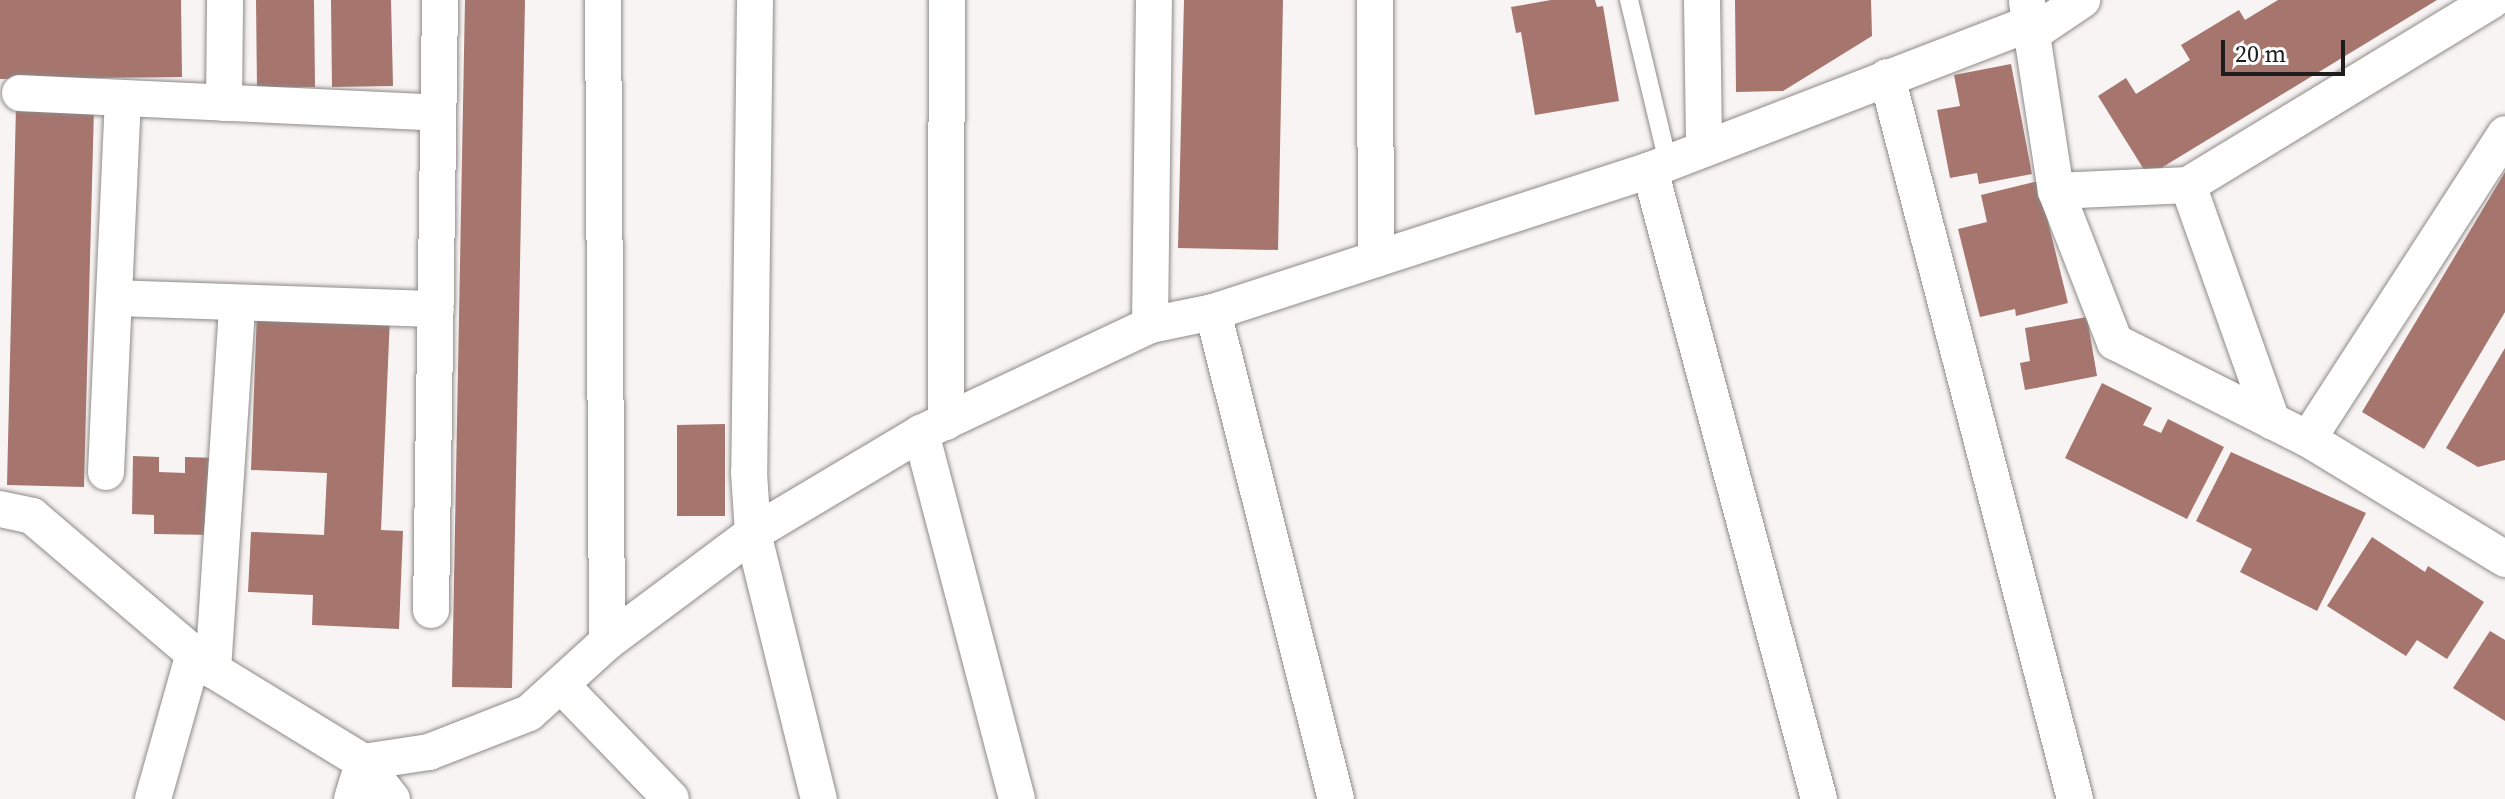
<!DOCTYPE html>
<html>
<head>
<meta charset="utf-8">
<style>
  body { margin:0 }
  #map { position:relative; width:2505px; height:799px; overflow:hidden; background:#f8f4f3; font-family:"Source Serif 4",serif }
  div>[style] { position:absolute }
  .building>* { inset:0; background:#a5756e }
  .roads { filter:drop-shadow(0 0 2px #8d8a88) drop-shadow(0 0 2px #8d8a88) }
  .service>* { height:18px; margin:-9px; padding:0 9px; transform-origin:9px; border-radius:9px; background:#fff }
  .minor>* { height:36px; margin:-18px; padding:0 18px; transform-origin:18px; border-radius:18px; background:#fff }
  span { translate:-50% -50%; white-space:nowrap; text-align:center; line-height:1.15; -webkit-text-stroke:8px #fff; paint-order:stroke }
  .scale { position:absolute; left:2221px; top:40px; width:124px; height:36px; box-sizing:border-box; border:4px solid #1f1d1d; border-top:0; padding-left:10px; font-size:24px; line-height:28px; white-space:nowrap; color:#1f1d1d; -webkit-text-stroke:6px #fff; paint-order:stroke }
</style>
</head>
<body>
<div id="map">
  <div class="building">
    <div style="clip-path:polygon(0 0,181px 0,182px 77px,0 79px)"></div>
    <div style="clip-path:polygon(256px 0,314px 0,315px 87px,257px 88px)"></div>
    <div style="clip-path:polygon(331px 0,391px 0,393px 86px,332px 87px)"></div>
    <div style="clip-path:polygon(465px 0,525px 0,512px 688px,452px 687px)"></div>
    <div style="clip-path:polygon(1184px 0,1283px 0,1278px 250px,1178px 248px)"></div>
    <div style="clip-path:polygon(1551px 0,1595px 0,1597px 7px,1603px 6px,1619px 101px,1535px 115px,1521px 32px,1516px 33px,1511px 7px)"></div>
    <div style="clip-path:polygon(1735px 0,1871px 0,1872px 36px,1783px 91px,1736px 92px)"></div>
    <div style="clip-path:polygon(2278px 0,2437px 0,2148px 176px,2098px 96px,2126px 78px,2136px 94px,2190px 60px,2181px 45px,2239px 10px,2245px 20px)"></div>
    <div style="clip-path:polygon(2011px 64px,2032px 174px,1979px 184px,1977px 173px,1950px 178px,1937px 110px,1960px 106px,1954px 75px)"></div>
    <div style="clip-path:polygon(16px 106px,94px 108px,84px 487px,7px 485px)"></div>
    <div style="clip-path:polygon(2505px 172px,2505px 312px,2424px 449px,2362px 412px)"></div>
    <div style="clip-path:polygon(2038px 181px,2068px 303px,2016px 316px,2015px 309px,1980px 317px,1958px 229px,1987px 222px,1981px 195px)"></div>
    <div style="clip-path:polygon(257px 311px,390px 316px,381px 530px,403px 531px,399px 629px,312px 625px,313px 595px,248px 592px,251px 532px,324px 535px,327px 473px,251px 470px)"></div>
    <div style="clip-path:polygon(2087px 317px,2097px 376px,2025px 390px,2020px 363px,2030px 361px,2025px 328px)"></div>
    <div style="clip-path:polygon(2505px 348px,2505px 460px,2478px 467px,2446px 448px)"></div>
    <div style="clip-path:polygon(2102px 383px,2152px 408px,2143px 425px,2161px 433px,2168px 419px,2224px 447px,2187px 519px,2065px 458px)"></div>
    <div style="clip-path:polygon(725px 424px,725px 516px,677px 516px,677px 425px)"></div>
    <div style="clip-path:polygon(2231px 452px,2366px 513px,2317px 611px,2240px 572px,2252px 549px,2196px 521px)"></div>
    <div style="clip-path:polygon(133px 456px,159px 457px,159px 472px,185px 473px,185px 457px,218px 458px,216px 535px,154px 534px,154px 515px,132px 514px)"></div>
    <div style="clip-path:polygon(2372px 537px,2425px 572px,2428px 566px,2484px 602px,2447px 659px,2417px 640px,2406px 656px,2327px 606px)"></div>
    <div style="clip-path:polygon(2490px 631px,2505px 640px,2505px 721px,2453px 688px)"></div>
  </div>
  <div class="roads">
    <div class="service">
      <div style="left:1629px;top:0;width:168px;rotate:76.5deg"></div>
    </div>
    <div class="minor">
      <div style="left:603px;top:0;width:642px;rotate:89.64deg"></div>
      <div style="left:755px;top:0;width:473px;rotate:90.7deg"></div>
      <div style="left:749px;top:473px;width:60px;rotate:86.2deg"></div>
      <div style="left:753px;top:533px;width:274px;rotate:76.1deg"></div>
      <div style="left:1375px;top:0;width:259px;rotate:89.8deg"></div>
      <div style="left:1702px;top:0;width:149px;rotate:89.2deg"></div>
      <div style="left:2027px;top:2px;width:191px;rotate:81.3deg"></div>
      <div style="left:2056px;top:191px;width:162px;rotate:68.7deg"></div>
      <div style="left:2115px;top:342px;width:216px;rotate:26.7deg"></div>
      <div style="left:2308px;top:439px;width:231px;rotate:31.3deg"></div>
      <div style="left:2030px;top:35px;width:63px;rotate:-33.9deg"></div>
      <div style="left:1887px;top:77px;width:746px;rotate:75.4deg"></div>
      <div style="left:20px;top:93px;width:418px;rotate:2.7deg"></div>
      <div style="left:224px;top:103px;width:103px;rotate:-89.4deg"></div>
      <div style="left:1650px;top:170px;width:651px;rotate:74.96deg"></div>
      <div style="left:2188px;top:185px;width:251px;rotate:70.4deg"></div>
      <div style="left:2056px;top:191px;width:132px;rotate:-2.6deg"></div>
      <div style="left:2188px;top:185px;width:356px;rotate:-31.3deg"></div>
      <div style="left:115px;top:298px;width:321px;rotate:2deg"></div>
      <div style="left:1213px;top:312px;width:502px;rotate:75.83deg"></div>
      <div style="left:1150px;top:325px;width:325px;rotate:-89.3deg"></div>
      <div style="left:946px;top:422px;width:422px;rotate:-89.9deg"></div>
      <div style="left:921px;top:433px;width:378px;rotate:75.3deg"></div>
      <div style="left:2308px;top:439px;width:363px;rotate:-57.1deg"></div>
      <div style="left:106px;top:472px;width:374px;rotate:-87.4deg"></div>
      <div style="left:0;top:509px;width:33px;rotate:12deg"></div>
      <div style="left:32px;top:516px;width:238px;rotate:40.4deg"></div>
      <div style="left:213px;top:670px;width:176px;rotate:31.5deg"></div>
      <div style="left:363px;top:762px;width:67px;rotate:-8.6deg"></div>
      <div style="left:429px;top:752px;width:107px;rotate:-21.3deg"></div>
      <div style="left:529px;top:713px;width:105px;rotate:-42.3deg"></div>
      <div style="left:607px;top:642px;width:182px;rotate:-36.7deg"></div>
      <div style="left:753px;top:533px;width:196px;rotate:-30.8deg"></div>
      <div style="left:921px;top:433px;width:253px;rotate:-25.2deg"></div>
      <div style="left:1150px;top:325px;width:64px;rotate:-11.7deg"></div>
      <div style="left:1213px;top:312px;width:459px;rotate:-18deg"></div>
      <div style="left:1650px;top:170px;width:405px;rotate:-21.1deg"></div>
      <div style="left:431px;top:610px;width:610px;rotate:-89.15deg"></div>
      <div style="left:213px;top:670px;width:367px;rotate:-86.2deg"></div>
      <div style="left:561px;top:685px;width:158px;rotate:46deg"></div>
      <div style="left:363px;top:762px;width:47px;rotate:51.9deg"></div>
      <div style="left:153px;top:799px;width:152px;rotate:-74.3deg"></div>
      <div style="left:352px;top:799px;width:39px;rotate:-73deg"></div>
    </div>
  </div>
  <div class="scale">20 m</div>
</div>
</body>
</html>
